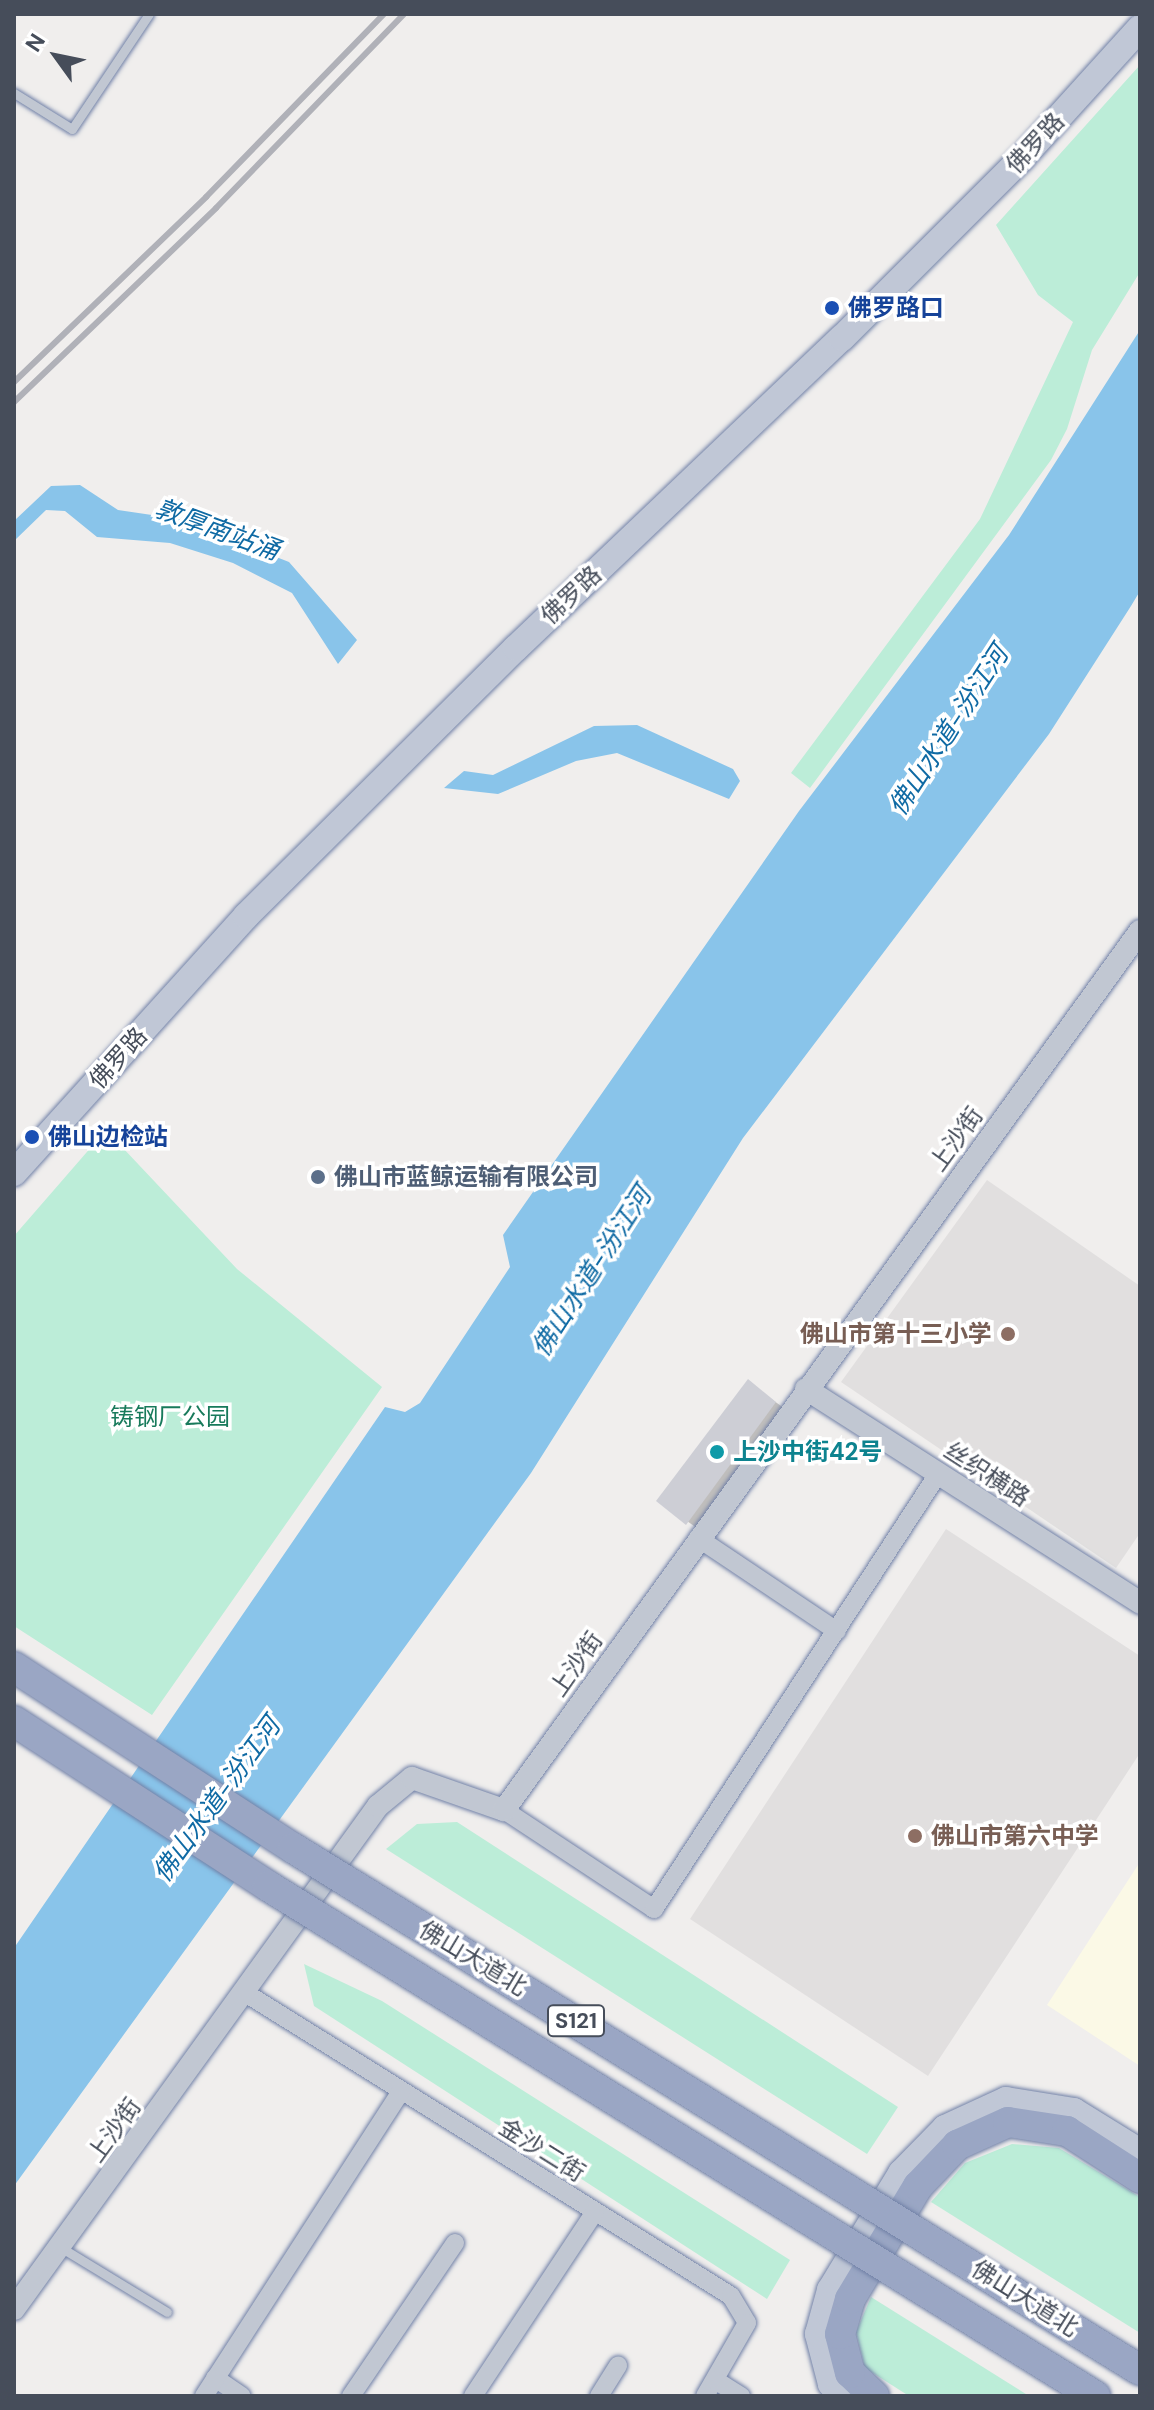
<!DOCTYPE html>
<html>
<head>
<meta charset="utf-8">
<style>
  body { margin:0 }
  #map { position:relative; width:1154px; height:2410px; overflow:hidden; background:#f0eeed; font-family:"DM Sans","Noto Sans SC",sans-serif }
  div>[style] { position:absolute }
  .commercial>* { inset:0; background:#fbf9e6 }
  .education>* { inset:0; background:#e1dfdf }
  .green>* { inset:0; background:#bcedd8 }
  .water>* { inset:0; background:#89c4ea }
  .shadow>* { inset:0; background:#0003 }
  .building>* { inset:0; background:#cdced5 }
  .roads { filter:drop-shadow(0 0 2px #7181a7) drop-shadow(0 0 2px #7181a7) }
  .service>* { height:9px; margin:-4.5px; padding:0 4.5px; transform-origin:4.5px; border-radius:4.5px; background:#c1c7d2 }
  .minor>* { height:18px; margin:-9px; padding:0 9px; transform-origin:9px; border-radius:9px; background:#c1c7d2 }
  .tertiary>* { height:22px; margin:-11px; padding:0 11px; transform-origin:11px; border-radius:11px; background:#c1c7d2 }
  .secondary>* { height:26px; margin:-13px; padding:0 13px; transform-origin:13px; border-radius:13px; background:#c0c7d6 }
  .trunk>* { height:30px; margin:-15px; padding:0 15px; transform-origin:15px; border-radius:15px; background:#9aa6c4 }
  .rail>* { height:6px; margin:-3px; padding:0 3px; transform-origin:3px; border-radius:3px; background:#b0b1b8 }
  .bridges { filter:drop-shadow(0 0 2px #7181a7) drop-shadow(0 0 2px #7181a7) }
  .trunk-bridge>* { height:30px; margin:-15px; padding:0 15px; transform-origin:15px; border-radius:15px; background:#9aa6c4 }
  .dots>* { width:22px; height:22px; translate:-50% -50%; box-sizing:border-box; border:4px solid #fff; border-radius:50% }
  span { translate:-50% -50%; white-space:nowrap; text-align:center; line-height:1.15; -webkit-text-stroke:7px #fff; paint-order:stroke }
  .shield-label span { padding:2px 6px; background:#fff; border:2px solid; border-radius:6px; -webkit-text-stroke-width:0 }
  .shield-label { font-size:22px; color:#464d5a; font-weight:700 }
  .street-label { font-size:24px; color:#464d5a }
  .transit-label { font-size:24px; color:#164399; font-weight:700 }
  .left { translate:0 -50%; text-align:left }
  .service-label { font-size:24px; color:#4e5e75; font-weight:700 }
  .education-label { font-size:24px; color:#785e54; font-weight:700 }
  .right { translate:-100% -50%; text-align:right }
  .park-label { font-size:24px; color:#187a5b }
  .culture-label { font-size:24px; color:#0d838f; font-weight:700 }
  .water-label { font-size:26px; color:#0f6aa4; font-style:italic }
  .frame { position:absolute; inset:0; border:16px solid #464d5a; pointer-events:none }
  .north { position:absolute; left:16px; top:16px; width:80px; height:80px; -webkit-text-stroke:6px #fff; paint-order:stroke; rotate:303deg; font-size:22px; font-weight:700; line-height:32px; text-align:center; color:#464d5a }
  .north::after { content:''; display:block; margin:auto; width:28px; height:36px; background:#464d5a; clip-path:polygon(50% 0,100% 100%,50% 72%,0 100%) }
</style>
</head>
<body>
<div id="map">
  <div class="commercial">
    <div style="clip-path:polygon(1140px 1862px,1140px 2066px,1047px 2005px)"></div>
  </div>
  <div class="education">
    <div style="clip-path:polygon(987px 1180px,1140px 1286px,1140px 1533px,1116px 1568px,841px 1382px)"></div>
    <div style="clip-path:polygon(946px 1529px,1140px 1656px,1140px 1753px,928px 2076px,690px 1919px)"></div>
  </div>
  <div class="green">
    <div style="clip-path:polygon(1140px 65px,1140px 272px,1092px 350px,1067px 429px,1051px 460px,810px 788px,791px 773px,980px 519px,1073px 322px,1038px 295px,996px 225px)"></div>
    <div style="clip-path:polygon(106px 1130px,237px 1269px,382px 1387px,152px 1715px,14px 1626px,14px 1236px)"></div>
    <div style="clip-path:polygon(457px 1822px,898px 2107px,867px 2154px,386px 1849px,417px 1824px)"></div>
    <div style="clip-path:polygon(304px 1964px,382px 2001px,790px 2260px,767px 2299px,314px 2006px)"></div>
    <div style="clip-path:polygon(1012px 2144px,1059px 2148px,1140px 2197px,1140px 2333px,931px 2202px,965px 2163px)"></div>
    <div style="clip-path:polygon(871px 2297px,1029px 2396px,909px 2396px,865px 2368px,856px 2332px)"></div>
  </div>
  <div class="water">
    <div style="clip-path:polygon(1140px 330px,1140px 591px,1131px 606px,1049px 734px,743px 1138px,531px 1473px,14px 2186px,14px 1948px,385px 1407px,405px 1412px,420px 1403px,510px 1267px,503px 1235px,799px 811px,1009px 535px)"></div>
    <div style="clip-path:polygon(80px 485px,118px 510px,179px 519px,289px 562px,357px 640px,338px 664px,292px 593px,233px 563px,170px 543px,97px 537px,65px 511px,46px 510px,14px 541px,14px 521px,51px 486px)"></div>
    <div style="clip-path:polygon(637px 725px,733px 769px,740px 781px,729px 799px,617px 753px,576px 761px,498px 794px,444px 788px,464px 771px,493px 775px,594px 726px)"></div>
  </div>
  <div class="shadow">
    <div style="clip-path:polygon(748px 1382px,788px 1411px,701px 1531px,659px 1501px)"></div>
  </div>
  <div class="building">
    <div style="clip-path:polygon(748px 1379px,776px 1402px,686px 1525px,656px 1501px)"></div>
  </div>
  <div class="roads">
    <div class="service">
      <div style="left:14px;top:93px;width:68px;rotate:31.8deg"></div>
      <div style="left:72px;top:129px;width:138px;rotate:-56.2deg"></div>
      <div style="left:60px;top:2247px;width:125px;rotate:31.3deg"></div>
    </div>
    <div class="minor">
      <div style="left:698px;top:1538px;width:167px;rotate:33.8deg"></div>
      <div style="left:504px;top:1810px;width:180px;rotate:33.4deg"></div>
      <div style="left:654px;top:1909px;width:520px;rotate:-56.86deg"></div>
      <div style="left:247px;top:1994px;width:570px;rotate:31.96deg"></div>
      <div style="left:731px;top:2296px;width:31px;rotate:59deg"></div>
      <div style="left:747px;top:2323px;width:84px;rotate:119.9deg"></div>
      <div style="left:215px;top:2378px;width:32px;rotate:34deg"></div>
      <div style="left:715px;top:2380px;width:31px;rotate:32deg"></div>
      <div style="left:204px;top:2396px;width:363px;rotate:-57.1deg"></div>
      <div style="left:351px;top:2396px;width:185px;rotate:-55.8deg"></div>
      <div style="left:473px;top:2396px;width:221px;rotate:-56.5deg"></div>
      <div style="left:599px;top:2396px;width:36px;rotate:-58deg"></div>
    </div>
    <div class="tertiary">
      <div style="left:806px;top:1389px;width:397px;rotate:32.6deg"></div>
      <div style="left:14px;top:2309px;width:621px;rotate:-54.11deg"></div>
      <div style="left:378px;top:1806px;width:44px;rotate:-39.5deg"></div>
      <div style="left:412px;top:1778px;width:97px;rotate:19.2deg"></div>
      <div style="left:504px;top:1810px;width:1085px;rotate:-54.11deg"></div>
    </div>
    <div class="secondary">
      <div style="left:14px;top:1173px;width:346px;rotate:-47.9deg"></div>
      <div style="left:246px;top:916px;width:380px;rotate:-44.8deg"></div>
      <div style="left:516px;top:648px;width:450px;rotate:-43.6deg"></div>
      <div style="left:842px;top:338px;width:255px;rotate:-45deg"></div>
      <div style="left:1022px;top:158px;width:176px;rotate:-47.8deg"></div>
      <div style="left:844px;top:2396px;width:18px;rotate:-137deg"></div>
      <div style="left:831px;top:2384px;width:52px;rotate:-104.6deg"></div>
      <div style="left:818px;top:2334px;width:46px;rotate:-74.7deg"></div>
      <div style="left:830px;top:2290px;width:137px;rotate:-58.7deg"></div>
      <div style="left:901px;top:2173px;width:63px;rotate:-45.6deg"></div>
      <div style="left:945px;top:2128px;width:67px;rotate:-24.7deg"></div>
      <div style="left:1006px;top:2100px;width:69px;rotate:9.2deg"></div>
      <div style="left:1074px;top:2111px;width:78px;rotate:31.8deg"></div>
    </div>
    <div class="trunk">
      <div style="left:874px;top:2396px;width:33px;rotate:-136deg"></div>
      <div style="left:850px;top:2373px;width:40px;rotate:-104.4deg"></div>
      <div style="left:840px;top:2334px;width:36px;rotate:-74deg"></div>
      <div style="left:850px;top:2299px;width:132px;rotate:-59deg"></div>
      <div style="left:918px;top:2186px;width:57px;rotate:-46.4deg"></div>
      <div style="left:957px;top:2145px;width:56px;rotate:-24.3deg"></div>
      <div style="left:1008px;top:2122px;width:60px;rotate:8.7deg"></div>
      <div style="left:1067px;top:2131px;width:87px;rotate:32.8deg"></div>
    </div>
  </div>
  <div class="rail">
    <div style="left:14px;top:382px;width:267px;rotate:-43.9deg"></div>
    <div style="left:206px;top:197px;width:255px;rotate:-45.8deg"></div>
    <div style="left:14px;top:402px;width:280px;rotate:-43.8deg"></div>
    <div style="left:216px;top:208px;width:270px;rotate:-45.9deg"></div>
  </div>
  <div class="bridges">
    <div class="trunk-bridge">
      <div style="left:14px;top:1667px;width:333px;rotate:33deg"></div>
      <div style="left:293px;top:1848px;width:995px;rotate:31.65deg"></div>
      <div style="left:14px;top:1721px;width:303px;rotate:33deg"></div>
      <div style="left:268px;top:1886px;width:972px;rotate:31.66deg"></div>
    </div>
  </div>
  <div class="dots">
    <div style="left:832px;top:308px;background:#1a4fb4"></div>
    <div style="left:32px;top:1137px;background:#1a4fb4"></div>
    <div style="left:318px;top:1177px;background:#5c6f8a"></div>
    <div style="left:1008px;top:1334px;background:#8d6e63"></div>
    <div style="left:717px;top:1452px;background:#0f9aa8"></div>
    <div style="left:915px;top:1836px;background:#8d6e63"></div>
  </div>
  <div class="shield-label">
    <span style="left:576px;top:2021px">S121</span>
  </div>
  <div class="street-label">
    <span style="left:1035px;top:143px;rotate:-47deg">佛罗路</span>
    <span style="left:571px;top:595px;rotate:-43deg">佛罗路</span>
    <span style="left:118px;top:1058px;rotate:-48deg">佛罗路</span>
    <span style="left:956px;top:1139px;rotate:-54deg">上沙街</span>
    <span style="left:987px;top:1474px;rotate:33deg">丝织横路</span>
    <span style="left:576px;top:1664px;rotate:-55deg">上沙街</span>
    <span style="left:473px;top:1958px;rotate:31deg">佛山大道北</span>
    <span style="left:114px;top:2130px;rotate:-54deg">上沙街</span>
    <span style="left:542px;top:2150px;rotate:32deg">金沙二街</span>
    <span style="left:1025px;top:2298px;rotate:32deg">佛山大道北</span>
  </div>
  <div class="transit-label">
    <span class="left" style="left:848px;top:308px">佛罗路口</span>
    <span class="left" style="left:48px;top:1137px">佛山边检站</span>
  </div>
  <div class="service-label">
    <span class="left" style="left:334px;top:1177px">佛山市蓝鲸运输有限公司</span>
  </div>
  <div class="education-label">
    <span class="right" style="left:992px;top:1334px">佛山市第十三小学</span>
    <span class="left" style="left:931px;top:1836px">佛山市第六中学</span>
  </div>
  <div class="park-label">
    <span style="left:170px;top:1417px">铸钢厂公园</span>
  </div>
  <div class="culture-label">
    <span class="left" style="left:733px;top:1452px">上沙中街42号</span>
  </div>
  <div class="water-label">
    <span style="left:217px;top:530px;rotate:20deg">敦厚南站涌</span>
    <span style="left:949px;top:731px;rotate:-57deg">佛山水道-汾江河</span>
    <span style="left:592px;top:1272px;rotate:-57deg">佛山水道-汾江河</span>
    <span style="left:217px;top:1800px;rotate:-54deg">佛山水道-汾江河</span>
  </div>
  <div class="frame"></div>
  <div class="north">N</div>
</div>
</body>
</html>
